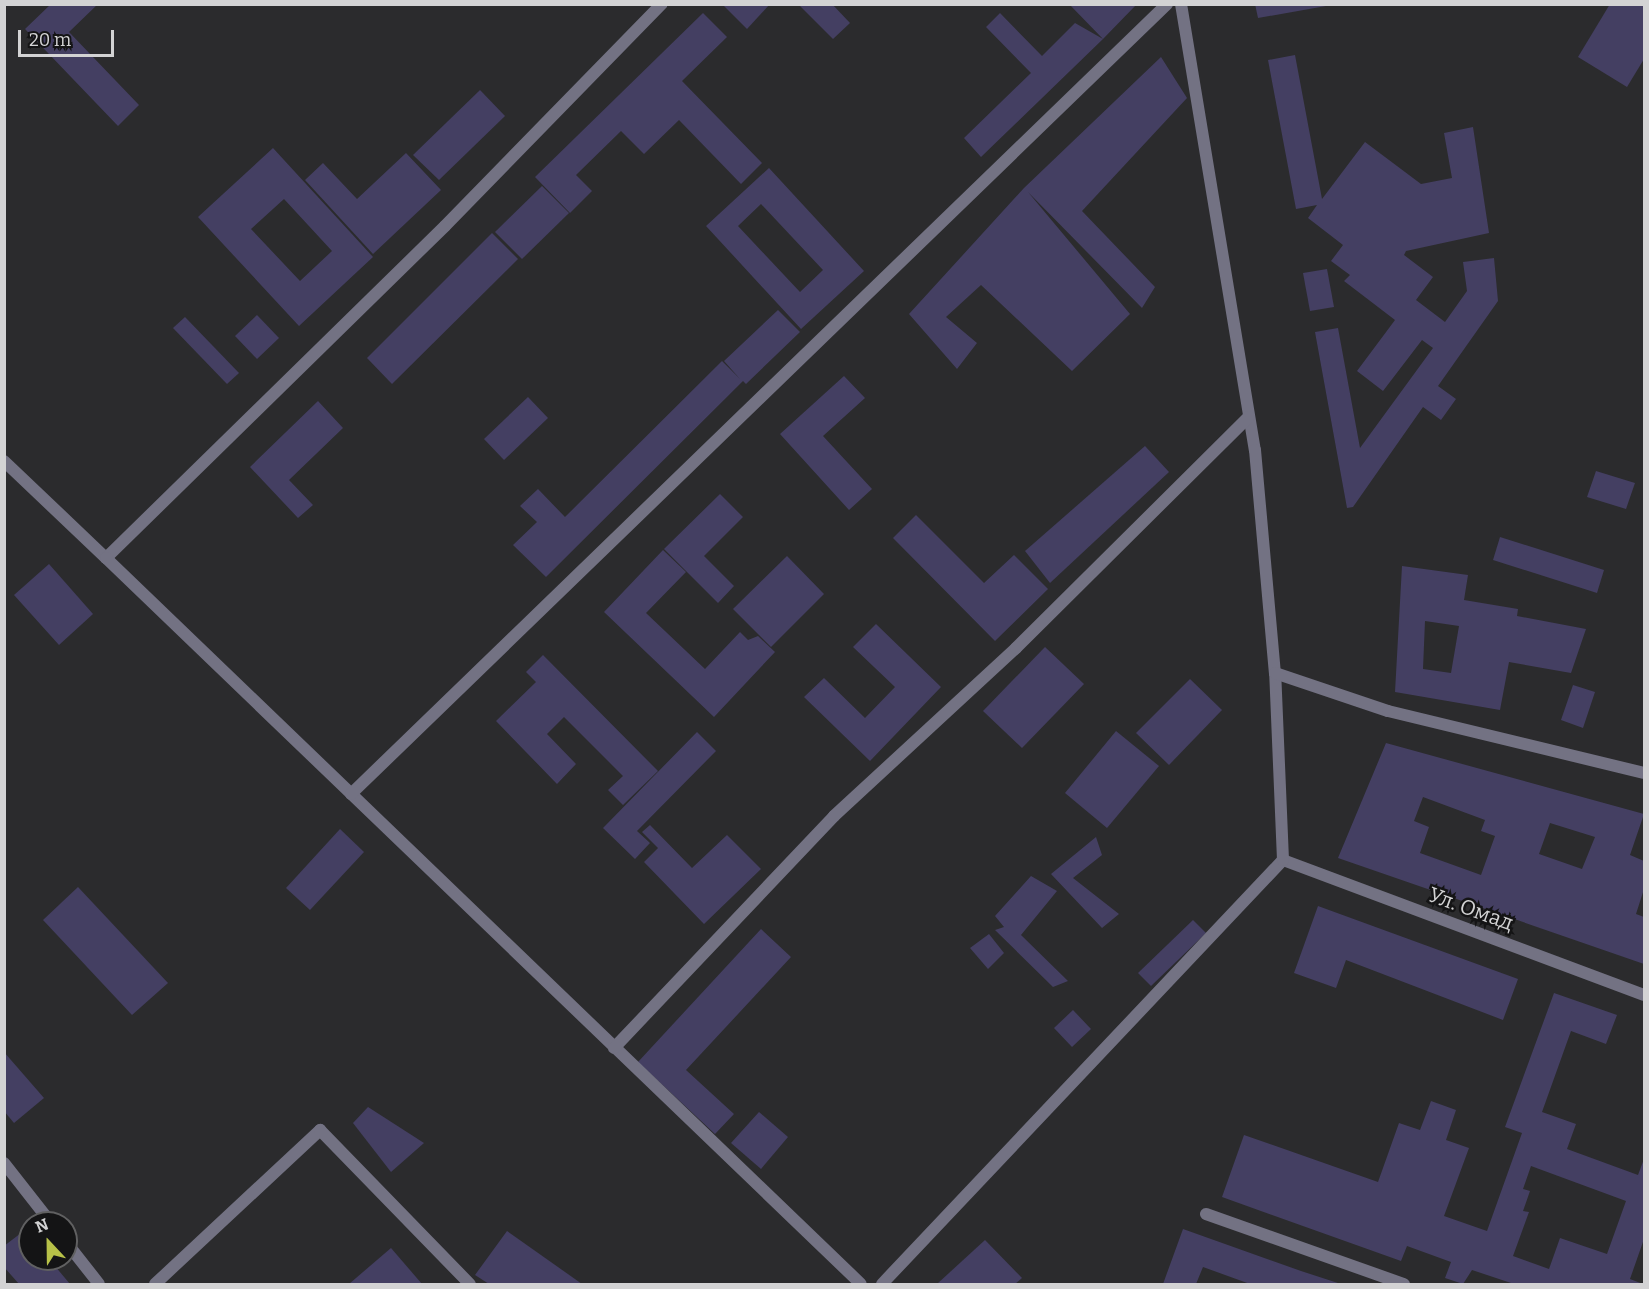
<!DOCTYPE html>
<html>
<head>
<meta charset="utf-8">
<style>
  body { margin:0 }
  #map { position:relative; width:1649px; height:1289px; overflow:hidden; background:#2b2b2d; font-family:Bitter,serif }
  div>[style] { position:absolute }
  .building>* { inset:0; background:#443f62 }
  .lane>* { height:12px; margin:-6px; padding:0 6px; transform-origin:6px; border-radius:6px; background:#737283 }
  .street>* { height:12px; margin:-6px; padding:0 6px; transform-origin:6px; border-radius:6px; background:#737283 }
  span { translate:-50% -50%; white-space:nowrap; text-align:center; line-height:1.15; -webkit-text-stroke:5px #141415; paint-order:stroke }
  .street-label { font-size:21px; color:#d3d3d4 }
  .frame { position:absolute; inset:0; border:6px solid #d3d3d4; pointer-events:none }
  .north { position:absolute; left:18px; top:1211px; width:60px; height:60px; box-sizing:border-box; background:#141415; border:2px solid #606061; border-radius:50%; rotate:338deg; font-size:16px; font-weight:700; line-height:24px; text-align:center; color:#d3d3d4 }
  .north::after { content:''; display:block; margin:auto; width:21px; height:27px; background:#b7c148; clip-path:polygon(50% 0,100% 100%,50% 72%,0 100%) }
  .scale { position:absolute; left:18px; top:30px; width:96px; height:27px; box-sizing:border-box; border:3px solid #d3d3d4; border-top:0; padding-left:8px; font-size:18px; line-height:21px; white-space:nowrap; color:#d3d3d4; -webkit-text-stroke:4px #141415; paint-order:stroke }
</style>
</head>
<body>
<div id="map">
  <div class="building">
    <div style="clip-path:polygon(51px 4px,98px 4px,69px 32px,139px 105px,118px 126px,25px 29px)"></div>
    <div style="clip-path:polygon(722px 4px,770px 4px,747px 29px)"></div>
    <div style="clip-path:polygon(798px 4px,832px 4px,850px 23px,833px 39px)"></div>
    <div style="clip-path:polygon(1069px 4px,1137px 4px,1103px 39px,981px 157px,964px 138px,1031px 73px,986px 27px,1000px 13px,1042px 56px,1075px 23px,1103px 39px)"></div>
    <div style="clip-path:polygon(1255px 4px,1326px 4px,1326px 6px,1258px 18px)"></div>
    <div style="clip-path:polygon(1610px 4px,1644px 4px,1644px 59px,1627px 87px,1578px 57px)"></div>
    <div style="clip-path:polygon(703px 13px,727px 37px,682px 81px,762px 163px,741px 184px,679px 120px,644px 154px,621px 131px,576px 175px,592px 191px,570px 213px,535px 177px)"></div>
    <div style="clip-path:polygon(1295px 55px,1322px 199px,1365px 142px,1421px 184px,1452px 178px,1444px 133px,1473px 127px,1489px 233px,1406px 251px,1404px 255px,1433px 277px,1416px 300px,1445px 322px,1467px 291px,1463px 262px,1494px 258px,1498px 301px,1438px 386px,1456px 399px,1441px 420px,1423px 407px,1353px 507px,1347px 508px,1315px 332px,1338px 328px,1360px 448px,1433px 348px,1422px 340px,1383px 391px,1357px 371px,1395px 320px,1344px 281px,1350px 275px,1331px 261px,1343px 245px,1308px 218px,1317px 205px,1296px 209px,1268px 60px)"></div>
    <div style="clip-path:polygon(1161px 57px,1187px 98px,1082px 211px,1155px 287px,1142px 308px,1028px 192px,1130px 314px,1072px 371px,981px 285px,946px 317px,977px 343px,957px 369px,909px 314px,1024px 188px)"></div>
    <div style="clip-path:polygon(480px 90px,505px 116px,439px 180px,413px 155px)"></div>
    <div style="clip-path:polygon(evenodd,273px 148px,373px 257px,299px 326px,198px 217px,273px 148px,284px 199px,332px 251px,300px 281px,251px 229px,284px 199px)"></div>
    <div style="clip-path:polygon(406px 153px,441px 190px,373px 254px,305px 180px,323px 163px,357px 199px)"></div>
    <div style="clip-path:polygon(evenodd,769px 168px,864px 271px,801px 329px,706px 226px,769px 168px,761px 204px,823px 270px,800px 292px,738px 226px,761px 204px)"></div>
    <div style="clip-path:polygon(542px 186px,569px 213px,522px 259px,495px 232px)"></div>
    <div style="clip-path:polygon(492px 233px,518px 259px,392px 384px,367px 358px)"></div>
    <div style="clip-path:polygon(1327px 269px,1334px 307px,1310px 311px,1303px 273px)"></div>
    <div style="clip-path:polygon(778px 310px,800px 332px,746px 384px,743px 381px,546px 577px,513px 545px,537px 522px,520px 506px,538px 489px,565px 517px,722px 361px,740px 379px,724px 361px)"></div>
    <div style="clip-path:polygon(257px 315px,279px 338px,257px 359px,235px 336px)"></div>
    <div style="clip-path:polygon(185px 317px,239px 373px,227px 384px,173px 328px)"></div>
    <div style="clip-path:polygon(844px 376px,865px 398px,823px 436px,872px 489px,849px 510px,780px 434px)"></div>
    <div style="clip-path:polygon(528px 397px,548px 418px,504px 460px,484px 439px)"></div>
    <div style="clip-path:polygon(318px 401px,343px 428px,289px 480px,313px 505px,298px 518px,250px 467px)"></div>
    <div style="clip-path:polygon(1145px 446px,1169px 472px,1050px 583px,1025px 551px)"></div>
    <div style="clip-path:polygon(1596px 471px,1635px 483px,1626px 509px,1587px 497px)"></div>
    <div style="clip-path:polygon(720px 494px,743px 517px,704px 556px,734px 586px,718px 603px,664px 549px)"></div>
    <div style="clip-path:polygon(916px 515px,984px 583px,1014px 555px,1048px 589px,995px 641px,893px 538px)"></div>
    <div style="clip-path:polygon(1500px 537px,1604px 570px,1597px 593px,1493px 560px)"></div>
    <div style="clip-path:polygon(663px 550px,686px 572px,646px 613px,705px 669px,740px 632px,748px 640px,758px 636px,775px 652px,714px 717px,604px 612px)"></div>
    <div style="clip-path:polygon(787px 556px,824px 594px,771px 647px,733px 609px)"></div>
    <div style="clip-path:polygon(49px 564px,93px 614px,59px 645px,14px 595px)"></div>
    <div style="clip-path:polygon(evenodd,1402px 566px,1468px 575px,1464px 600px,1518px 609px,1517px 616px,1586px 629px,1571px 673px,1509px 662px,1500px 710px,1395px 692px,1402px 566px,1425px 621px,1459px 626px,1451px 673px,1423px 669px,1425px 621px)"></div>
    <div style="clip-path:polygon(876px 624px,941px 687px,870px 761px,804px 697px,824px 678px,865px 718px,895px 687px,853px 647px)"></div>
    <div style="clip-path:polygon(1045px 647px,1084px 684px,1022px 748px,983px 711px)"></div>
    <div style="clip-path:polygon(543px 655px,658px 771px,623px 805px,608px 790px,623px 776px,564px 717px,547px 734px,576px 764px,557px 784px,496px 721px,536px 682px,526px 672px)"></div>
    <div style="clip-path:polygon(1190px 679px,1222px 710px,1169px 765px,1136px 733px)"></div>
    <div style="clip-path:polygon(1573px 685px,1595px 692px,1583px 728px,1561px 720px)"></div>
    <div style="clip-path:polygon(1116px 731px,1159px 766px,1107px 828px,1065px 793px)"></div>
    <div style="clip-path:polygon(697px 732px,716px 751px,637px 831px,650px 843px,635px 859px,603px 828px)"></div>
    <div style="clip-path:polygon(evenodd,1386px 743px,1644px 814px,1630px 855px,1644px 861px,1644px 889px,1636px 914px,1644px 917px,1644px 964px,1338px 858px,1386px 743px,1423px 797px,1485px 820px,1481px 831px,1495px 836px,1481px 875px,1420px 853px,1429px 827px,1414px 821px,1423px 797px,1386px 743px,1550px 823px,1595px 837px,1582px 869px,1539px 854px,1550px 823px)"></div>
    <div style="clip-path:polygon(650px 825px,692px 868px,727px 835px,761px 869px,704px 924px,644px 862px,658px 848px,642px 832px)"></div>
    <div style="clip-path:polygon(340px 829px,364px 852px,310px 910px,286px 888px)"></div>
    <div style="clip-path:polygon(1096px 837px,1102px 855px,1073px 878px,1119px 914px,1102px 928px,1051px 874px)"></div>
    <div style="clip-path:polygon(1031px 876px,1057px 891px,1021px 935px,1068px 981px,1053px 987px,995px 930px,1004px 927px,995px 916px)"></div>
    <div style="clip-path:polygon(78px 887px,168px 983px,132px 1015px,43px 920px)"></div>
    <div style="clip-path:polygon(1318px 906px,1518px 979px,1503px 1020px,1346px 960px,1336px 988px,1294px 973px)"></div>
    <div style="clip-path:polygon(1193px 920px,1206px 933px,1151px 986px,1138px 973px)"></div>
    <div style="clip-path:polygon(761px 929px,791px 957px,686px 1070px,734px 1114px,715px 1134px,638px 1062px)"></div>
    <div style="clip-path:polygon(989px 934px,1004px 953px,988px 969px,970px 948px)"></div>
    <div style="clip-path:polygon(evenodd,1554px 993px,1617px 1015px,1606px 1044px,1571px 1031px,1542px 1112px,1576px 1124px,1567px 1149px,1638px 1175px,1644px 1159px,1644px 1239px,1630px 1279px,1643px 1284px,1514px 1284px,1472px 1270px,1463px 1284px,1445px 1278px,1451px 1262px,1407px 1246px,1401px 1261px,1222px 1197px,1244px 1135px,1378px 1182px,1399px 1123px,1420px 1130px,1431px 1101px,1456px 1110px,1446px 1140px,1469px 1148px,1444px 1216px,1487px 1231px,1522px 1133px,1505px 1127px,1554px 993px,1531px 1166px,1626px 1201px,1607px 1254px,1560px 1238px,1549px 1269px,1513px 1256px,1529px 1212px,1523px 1211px,1530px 1191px,1523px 1189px,1531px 1166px)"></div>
    <div style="clip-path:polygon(1073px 1010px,1091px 1029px,1072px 1047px,1054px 1028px)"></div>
    <div style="clip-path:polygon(4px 1052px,44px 1098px,14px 1123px,4px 1111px)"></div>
    <div style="clip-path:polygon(368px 1107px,424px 1143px,391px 1172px,353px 1123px)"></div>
    <div style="clip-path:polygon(759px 1112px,788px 1137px,761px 1169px,731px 1143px)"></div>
    <div style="clip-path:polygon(1183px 1229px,1301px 1271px,1341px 1284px,1250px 1284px,1203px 1267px,1196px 1284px,1163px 1284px)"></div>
    <div style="clip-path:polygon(25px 1230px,30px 1235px,30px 1259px,49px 1259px,70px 1284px,19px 1284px,4px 1267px,4px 1246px)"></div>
    <div style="clip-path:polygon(507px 1231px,582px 1284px,489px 1284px,475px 1275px)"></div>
    <div style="clip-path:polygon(985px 1240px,1022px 1278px,1015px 1284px,937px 1284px)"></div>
    <div style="clip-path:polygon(391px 1248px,422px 1284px,349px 1284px)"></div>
  </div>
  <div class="lane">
    <div style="left:1206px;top:1214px;width:210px;rotate:19.5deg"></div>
  </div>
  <div class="street">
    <div style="left:1181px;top:4px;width:452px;rotate:80.6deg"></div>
    <div style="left:1255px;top:450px;width:224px;rotate:84.9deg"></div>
    <div style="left:4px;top:461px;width:141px;rotate:43.6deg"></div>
    <div style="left:106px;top:558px;width:474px;rotate:-44.4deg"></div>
    <div style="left:445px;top:226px;width:310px;rotate:-45.7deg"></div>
    <div style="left:106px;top:558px;width:1047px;rotate:43.88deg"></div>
    <div style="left:351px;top:794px;width:1136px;rotate:-44.07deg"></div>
    <div style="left:1283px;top:860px;width:385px;rotate:20.5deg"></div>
    <div style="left:614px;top:1048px;width:320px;rotate:-46.5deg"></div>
    <div style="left:834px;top:816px;width:248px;rotate:-42.7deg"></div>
    <div style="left:1016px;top:648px;width:328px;rotate:-44.8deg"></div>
    <div style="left:4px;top:1163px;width:76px;rotate:51.9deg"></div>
    <div style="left:66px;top:1242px;width:53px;rotate:51.8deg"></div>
    <div style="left:155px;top:1284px;width:226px;rotate:-43deg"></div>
    <div style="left:320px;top:1130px;width:215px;rotate:45.8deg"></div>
    <div style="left:882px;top:1284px;width:584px;rotate:-46.6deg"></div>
    <div style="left:1283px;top:860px;width:187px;rotate:-92.4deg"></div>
    <div style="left:1275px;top:673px;width:119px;rotate:18.6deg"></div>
    <div style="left:1388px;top:711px;width:263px;rotate:13.6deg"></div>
  </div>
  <div class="street-label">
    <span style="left:1471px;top:909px;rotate:20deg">Ул. Омад</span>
  </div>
  <div class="frame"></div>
  <div class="north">N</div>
  <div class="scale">20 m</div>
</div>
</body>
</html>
